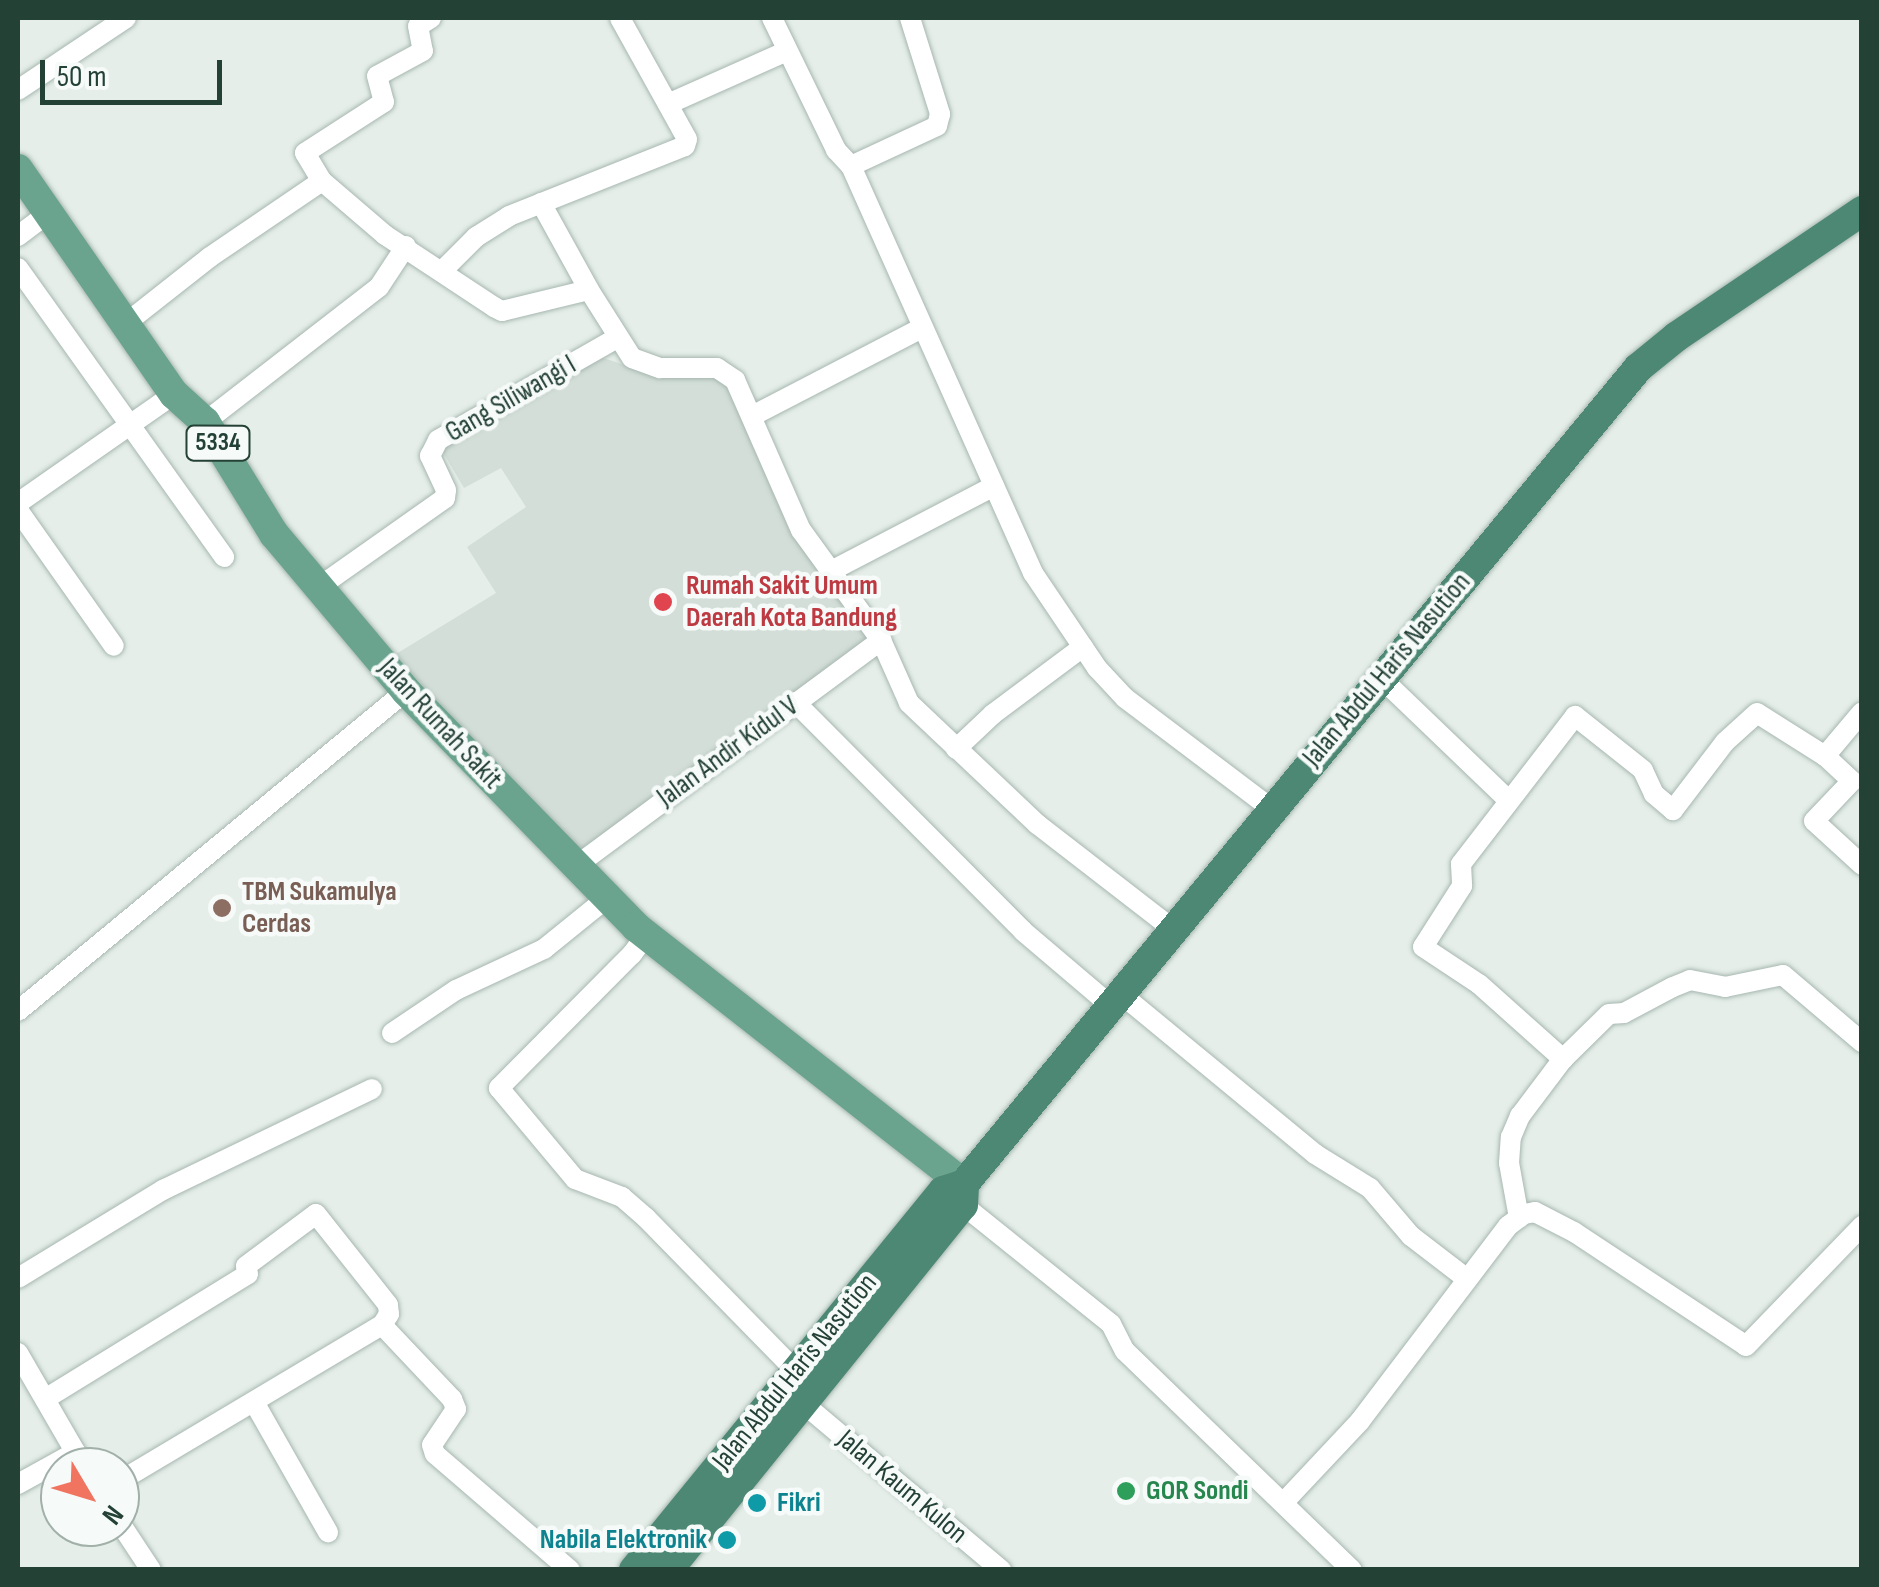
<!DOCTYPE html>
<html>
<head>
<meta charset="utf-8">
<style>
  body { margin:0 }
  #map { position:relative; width:1879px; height:1587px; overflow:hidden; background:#e5eee9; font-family:"Sofia Sans Condensed",sans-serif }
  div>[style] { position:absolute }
  .built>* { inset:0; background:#d3ded8 }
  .roads { filter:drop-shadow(0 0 2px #a7b7b0) drop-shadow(0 0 2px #a7b7b0) }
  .minor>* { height:20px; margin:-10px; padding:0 10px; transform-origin:10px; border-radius:10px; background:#fff }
  .primary>* { height:30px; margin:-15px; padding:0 15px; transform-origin:15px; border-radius:15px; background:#6aa38e }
  .trunk>* { height:30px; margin:-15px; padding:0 15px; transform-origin:15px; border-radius:15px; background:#4d8874 }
  .dots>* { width:28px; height:28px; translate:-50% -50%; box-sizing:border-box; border:5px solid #f6faf8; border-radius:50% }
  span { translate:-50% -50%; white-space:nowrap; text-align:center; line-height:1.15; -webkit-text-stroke:9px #f6faf8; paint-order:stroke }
  .shield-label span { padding:2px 8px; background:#f6faf8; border:2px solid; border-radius:8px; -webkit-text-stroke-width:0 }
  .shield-label { font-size:25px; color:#244136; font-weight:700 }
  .street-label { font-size:28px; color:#244136 }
  .health-label { font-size:28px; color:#be3a42; font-weight:700 }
  .left { translate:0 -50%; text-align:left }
  .education-label { font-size:28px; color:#785e54; font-weight:700 }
  .leisure-label { font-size:28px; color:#27864d; font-weight:700 }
  .culture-label { font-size:28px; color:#0d838f; font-weight:700 }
  .right { translate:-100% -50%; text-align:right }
  .frame { position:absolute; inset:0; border:20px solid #244136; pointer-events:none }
  .north { position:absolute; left:40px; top:1447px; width:100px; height:100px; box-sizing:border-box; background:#f6faf8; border:2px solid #a2b0aa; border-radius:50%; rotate:128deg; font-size:28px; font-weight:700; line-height:40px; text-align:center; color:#244136 }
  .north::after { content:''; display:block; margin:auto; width:35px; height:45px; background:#f17460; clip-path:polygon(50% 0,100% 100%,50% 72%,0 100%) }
  .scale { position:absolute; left:40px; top:60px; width:182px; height:45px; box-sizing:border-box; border:5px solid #244136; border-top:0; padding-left:12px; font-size:30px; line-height:35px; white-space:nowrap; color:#244136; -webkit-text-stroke:8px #f6faf8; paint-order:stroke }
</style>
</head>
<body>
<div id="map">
  <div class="built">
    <div style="clip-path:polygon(594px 355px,634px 368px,727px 379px,769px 468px,877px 638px,585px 853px,496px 774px,396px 654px,496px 593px,467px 547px,526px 507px,501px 468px,464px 488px,437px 442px)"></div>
  </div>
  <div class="roads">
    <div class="minor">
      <div style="left:431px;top:18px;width:15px;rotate:148deg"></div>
      <div style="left:418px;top:26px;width:25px;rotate:79deg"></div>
      <div style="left:423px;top:51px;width:52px;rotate:151.5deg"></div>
      <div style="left:377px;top:76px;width:27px;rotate:75deg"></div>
      <div style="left:384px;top:102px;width:94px;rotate:147.2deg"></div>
      <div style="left:305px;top:153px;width:33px;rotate:59deg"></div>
      <div style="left:322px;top:181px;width:83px;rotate:40.6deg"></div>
      <div style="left:385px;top:235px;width:131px;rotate:33.4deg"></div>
      <div style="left:494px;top:307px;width:9px;rotate:27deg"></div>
      <div style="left:502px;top:311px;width:89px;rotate:-13.6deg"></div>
      <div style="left:589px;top:290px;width:80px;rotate:57.7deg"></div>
      <div style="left:632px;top:358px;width:30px;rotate:20deg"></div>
      <div style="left:660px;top:368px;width:57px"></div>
      <div style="left:717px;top:368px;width:22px;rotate:34deg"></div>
      <div style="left:735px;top:380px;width:164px;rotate:66.3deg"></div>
      <div style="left:801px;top:530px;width:136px;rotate:54deg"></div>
      <div style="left:881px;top:640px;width:69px;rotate:66deg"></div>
      <div style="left:909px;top:703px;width:176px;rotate:43.4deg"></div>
      <div style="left:1037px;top:824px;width:172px;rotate:37.7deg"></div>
      <div style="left:772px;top:18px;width:147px;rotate:64.1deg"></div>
      <div style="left:836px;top:150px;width:22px;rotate:47deg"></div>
      <div style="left:910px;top:18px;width:101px;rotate:72.6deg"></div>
      <div style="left:940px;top:114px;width:12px;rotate:104deg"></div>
      <div style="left:937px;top:126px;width:95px;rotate:155.1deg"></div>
      <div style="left:851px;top:166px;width:446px;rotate:65.9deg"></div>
      <div style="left:1033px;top:573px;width:115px;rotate:56deg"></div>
      <div style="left:1097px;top:668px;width:41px;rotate:47deg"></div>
      <div style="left:1125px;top:698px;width:184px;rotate:37.1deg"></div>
      <div style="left:18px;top:90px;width:130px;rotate:-33.7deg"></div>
      <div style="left:668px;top:104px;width:130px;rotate:-24deg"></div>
      <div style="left:541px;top:203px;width:99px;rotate:61.1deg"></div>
      <div style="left:18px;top:236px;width:38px;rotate:-37deg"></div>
      <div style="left:18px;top:268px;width:355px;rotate:54.5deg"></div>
      <div style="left:442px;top:271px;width:48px;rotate:-45deg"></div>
      <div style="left:476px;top:237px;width:39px;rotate:-32deg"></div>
      <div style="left:509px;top:216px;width:189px;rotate:-21.7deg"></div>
      <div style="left:685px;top:146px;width:7px;rotate:-74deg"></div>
      <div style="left:687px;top:139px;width:138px;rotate:-119deg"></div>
      <div style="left:125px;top:324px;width:108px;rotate:-38.2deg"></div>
      <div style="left:210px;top:257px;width:135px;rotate:-34.2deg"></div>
      <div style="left:752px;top:416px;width:191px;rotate:-27.4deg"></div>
      <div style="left:205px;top:422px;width:220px;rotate:-37.8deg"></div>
      <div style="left:379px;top:287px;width:49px;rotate:-56.6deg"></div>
      <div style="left:18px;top:503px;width:190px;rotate:-34.9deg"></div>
      <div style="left:18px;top:510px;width:166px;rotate:54.8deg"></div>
      <div style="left:829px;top:572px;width:186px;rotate:-27.5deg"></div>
      <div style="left:319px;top:587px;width:154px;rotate:-35.2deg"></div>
      <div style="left:445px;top:498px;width:8px;rotate:-83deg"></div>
      <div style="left:446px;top:490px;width:38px;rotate:-115deg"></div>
      <div style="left:430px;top:456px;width:18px;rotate:-63deg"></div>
      <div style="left:438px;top:440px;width:206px;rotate:-29.7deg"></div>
      <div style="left:1381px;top:678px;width:176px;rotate:43.8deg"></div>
      <div style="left:795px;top:702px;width:323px;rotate:45.1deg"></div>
      <div style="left:1023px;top:931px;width:116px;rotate:40.4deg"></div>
      <div style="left:956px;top:749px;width:51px;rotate:-43.4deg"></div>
      <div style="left:993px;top:714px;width:112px;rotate:-36.7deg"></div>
      <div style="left:1825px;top:756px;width:57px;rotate:-49.9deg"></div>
      <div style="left:1862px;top:865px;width:65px;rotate:-137.5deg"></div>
      <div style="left:1814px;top:821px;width:55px;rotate:-46.5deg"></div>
      <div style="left:1852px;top:781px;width:37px;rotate:-137deg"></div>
      <div style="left:1825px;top:756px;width:80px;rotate:-147.7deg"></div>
      <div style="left:1757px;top:713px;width:43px;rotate:137.8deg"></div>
      <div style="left:1725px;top:742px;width:86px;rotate:127.4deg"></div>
      <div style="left:1673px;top:810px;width:25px;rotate:-140deg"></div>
      <div style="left:1654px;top:794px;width:26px;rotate:-115deg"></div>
      <div style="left:1643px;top:770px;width:87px;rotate:-141.5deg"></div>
      <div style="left:1575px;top:716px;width:187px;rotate:127.6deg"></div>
      <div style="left:1461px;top:864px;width:22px;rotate:87deg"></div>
      <div style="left:1462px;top:886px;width:72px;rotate:122.6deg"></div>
      <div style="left:1423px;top:947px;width:67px;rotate:33.5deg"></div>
      <div style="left:1479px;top:984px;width:113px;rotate:41.8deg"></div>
      <div style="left:1563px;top:1059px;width:64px;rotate:-44.4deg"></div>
      <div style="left:1609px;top:1014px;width:15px;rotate:-4deg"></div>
      <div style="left:1624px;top:1013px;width:55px;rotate:-28deg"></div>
      <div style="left:1673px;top:987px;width:18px;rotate:-22deg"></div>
      <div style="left:1690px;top:980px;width:36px;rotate:11deg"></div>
      <div style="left:1725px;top:987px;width:59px;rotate:-11.7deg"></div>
      <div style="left:1783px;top:975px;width:104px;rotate:40.3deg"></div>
      <div style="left:576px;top:866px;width:380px;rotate:-36.5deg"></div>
      <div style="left:646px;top:935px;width:24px;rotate:126deg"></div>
      <div style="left:632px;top:954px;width:189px;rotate:134.8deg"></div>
      <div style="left:499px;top:1088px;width:119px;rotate:50.1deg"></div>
      <div style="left:575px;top:1179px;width:50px;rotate:21deg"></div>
      <div style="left:622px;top:1197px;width:32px;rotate:41deg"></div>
      <div style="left:646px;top:1218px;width:214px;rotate:45.6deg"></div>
      <div style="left:1121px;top:994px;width:251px;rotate:39.5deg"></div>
      <div style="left:1315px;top:1154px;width:65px;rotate:31.7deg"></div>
      <div style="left:1370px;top:1188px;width:63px;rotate:49.5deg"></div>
      <div style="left:1411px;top:1236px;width:71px;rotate:37.5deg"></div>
      <div style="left:18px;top:1011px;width:503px;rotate:-39.51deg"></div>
      <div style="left:392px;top:1033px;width:77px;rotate:-33.9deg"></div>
      <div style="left:456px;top:990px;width:97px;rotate:-25deg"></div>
      <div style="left:544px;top:949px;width:81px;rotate:-39deg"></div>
      <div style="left:963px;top:1205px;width:190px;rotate:38.8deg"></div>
      <div style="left:1111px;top:1324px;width:30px;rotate:63deg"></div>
      <div style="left:1125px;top:1351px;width:315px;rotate:44deg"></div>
      <div style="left:1519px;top:1218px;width:56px;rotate:-100.3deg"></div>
      <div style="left:1509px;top:1163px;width:26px;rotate:-86deg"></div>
      <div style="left:1511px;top:1137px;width:23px;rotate:-67deg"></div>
      <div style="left:1520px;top:1116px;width:71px;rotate:-53deg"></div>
      <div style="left:18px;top:1278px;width:170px;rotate:-31.3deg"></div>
      <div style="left:163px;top:1190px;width:232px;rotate:-25.8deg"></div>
      <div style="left:18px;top:1353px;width:132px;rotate:59.9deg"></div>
      <div style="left:45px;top:1399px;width:238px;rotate:-31.6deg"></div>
      <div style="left:248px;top:1274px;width:8px;rotate:-104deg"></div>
      <div style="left:246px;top:1266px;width:87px;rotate:-36.6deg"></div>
      <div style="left:316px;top:1214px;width:116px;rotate:51.6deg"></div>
      <div style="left:388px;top:1305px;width:9px;rotate:84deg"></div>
      <div style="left:389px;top:1314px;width:13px;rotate:122deg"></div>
      <div style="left:254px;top:1402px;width:150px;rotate:60.4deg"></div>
      <div style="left:804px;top:1404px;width:258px;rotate:40.1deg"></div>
      <div style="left:120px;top:1481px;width:305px;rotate:-30.8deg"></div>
      <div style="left:382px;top:1325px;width:102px;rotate:46.6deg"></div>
      <div style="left:452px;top:1399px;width:11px;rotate:68deg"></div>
      <div style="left:456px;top:1409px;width:43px;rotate:123.7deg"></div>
      <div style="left:432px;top:1445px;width:9px;rotate:72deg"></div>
      <div style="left:435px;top:1454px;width:178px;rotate:40.7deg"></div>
      <div style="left:18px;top:1484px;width:66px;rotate:-28.9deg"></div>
      <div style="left:1284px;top:1502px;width:111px;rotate:-46.8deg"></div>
      <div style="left:1360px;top:1421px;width:245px;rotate:-52.8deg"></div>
      <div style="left:1508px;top:1226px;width:20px;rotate:-37deg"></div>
      <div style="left:1524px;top:1214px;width:11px;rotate:-10deg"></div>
      <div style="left:1535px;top:1212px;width:44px;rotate:27.1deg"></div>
      <div style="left:1574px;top:1232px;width:206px;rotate:33.5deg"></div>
      <div style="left:1746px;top:1346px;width:167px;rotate:-46deg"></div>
      <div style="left:120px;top:1523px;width:56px;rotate:56.6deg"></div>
    </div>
    <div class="primary">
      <div style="left:18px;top:169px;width:274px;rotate:55.3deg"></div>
      <div style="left:174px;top:394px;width:42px;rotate:42.1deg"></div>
      <div style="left:205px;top:422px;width:132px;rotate:58.4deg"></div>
      <div style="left:274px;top:534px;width:205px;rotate:49.9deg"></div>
      <div style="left:406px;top:691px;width:330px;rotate:45.7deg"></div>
      <div style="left:636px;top:927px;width:417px;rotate:38.1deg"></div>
    </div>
    <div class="trunk">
      <div style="left:634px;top:1570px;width:489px;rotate:-50.8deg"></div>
      <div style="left:943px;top:1191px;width:22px;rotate:-18deg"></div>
      <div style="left:964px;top:1184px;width:1058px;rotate:-50.44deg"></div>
      <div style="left:1638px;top:368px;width:49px;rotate:-39.2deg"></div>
      <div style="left:1676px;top:337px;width:225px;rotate:-34.1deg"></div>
      <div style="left:668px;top:1570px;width:469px;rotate:-51.1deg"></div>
      <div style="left:963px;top:1205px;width:21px;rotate:-87deg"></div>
    </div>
  </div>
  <div class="dots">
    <div style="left:663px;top:602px;background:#e0444e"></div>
    <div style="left:222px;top:908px;background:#8d6e63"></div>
    <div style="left:1126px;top:1491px;background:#2e9e5b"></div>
    <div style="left:757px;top:1503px;background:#0f9aa8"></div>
    <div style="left:727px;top:1540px;background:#0f9aa8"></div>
  </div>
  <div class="shield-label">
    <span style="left:218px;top:443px">5334</span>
  </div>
  <div class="street-label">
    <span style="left:511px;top:399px;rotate:-30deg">Gang Siliwangi I</span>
    <span style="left:1387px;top:670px;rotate:-50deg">Jalan Abdul Haris Nasution</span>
    <span style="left:440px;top:724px;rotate:47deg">Jalan Rumah Sakit</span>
    <span style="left:728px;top:752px;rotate:-36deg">Jalan Andir Kidul V</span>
    <span style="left:795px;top:1372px;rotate:-51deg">Jalan Abdul Haris Nasution</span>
    <span style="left:902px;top:1487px;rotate:40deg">Jalan Kaum Kulon</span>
  </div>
  <div class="health-label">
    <span class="left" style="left:686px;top:602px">Rumah Sakit Umum<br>Daerah Kota Bandung</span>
  </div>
  <div class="education-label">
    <span class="left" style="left:242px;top:908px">TBM Sukamulya<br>Cerdas</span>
  </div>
  <div class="leisure-label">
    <span class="left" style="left:1146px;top:1491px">GOR Sondi</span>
  </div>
  <div class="culture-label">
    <span class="left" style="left:777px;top:1503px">Fikri</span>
    <span class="right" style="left:707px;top:1540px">Nabila Elektronik</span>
  </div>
  <div class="frame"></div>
  <div class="north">N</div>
  <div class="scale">50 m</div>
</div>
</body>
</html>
